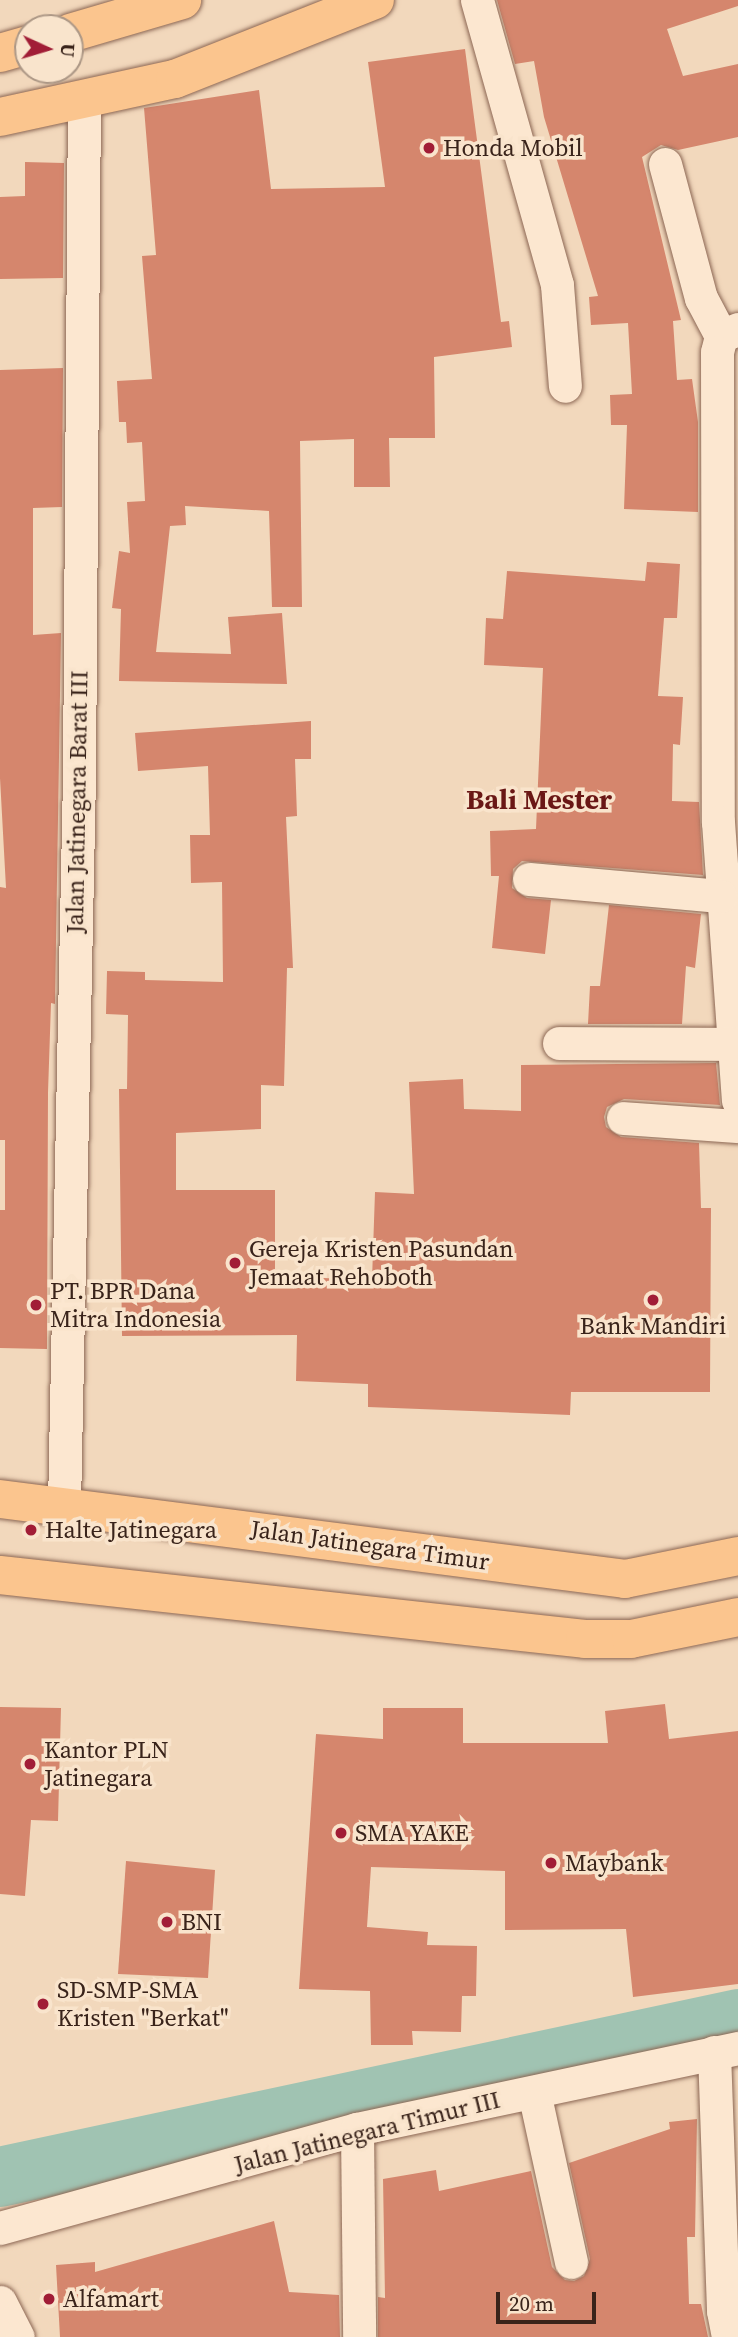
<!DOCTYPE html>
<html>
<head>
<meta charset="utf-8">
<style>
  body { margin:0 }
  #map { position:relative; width:738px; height:2337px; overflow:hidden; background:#f2d8bc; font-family:"Source Serif 4",serif }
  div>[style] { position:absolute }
  .river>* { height:60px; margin:-30px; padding:0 30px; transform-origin:30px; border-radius:30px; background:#a0c3b2 }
  .building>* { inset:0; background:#d5866d }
  .roads { filter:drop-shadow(0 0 2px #8c6754) drop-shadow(0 0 2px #8c6754) }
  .minor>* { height:33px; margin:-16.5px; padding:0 16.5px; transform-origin:16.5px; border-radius:16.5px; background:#fce7d0 }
  .major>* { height:38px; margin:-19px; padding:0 19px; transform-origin:19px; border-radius:19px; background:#fbc58e }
  .dots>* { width:19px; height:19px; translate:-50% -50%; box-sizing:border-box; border:4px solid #f9e4cc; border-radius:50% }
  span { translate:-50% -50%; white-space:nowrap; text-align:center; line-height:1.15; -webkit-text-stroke:7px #f9e4cc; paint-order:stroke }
  .poi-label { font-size:24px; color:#39231a }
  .left { translate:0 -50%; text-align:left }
  .street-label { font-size:24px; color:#39231a }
  .quarter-label { font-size:28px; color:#6a1715; font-weight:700 }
  .north { position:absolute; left:14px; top:14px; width:70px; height:70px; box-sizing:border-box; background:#f9e4cc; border:2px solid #ac9785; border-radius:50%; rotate:94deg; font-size:19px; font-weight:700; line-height:28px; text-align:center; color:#39231a }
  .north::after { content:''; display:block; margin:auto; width:24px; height:32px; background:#a11d36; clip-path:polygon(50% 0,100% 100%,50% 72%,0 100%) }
  .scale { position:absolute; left:496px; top:2292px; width:100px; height:32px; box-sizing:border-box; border:4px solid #39231a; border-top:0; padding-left:9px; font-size:21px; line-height:24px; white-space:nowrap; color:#39231a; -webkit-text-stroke:5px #f9e4cc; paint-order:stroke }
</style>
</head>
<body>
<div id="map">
  <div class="river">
    <div style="left:0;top:2177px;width:755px;rotate:-12.08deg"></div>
  </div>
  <div class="building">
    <div style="clip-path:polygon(497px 0,738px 0,738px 6px,667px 29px,683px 76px,738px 64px,738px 137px,678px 150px,661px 145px,642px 157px,681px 320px,673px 321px,677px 380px,692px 379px,698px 422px,698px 512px,624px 509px,627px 425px,611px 425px,610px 395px,632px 394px,628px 323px,591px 325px,589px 297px,598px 296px,544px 117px,534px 61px,515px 64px)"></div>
    <div style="clip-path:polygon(465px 49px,501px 322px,509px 321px,512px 347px,434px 357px,435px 438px,389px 438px,390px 487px,354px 487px,354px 439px,300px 441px,302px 607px,272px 607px,269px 511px,185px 506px,186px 525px,170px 526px,156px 652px,231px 654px,228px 617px,282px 613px,287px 684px,119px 681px,121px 609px,112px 608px,119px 551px,130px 553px,127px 502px,145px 501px,142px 442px,127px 443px,126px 422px,119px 422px,117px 381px,152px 379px,142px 256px,156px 255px,144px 108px,259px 90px,271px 189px,385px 187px,368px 62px)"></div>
    <div style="clip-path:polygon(25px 162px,64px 163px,63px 278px,0 279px,0 197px,25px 196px)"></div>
    <div style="clip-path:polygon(63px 368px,62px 507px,33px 508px,33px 635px,61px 633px,55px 1004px,51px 1003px,48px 1093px,47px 1349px,0 1348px,0 1210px,5px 1210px,5px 1140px,0 1140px,0 887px,6px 888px,0 778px,0 370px)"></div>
    <div style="clip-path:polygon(647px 562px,680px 564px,677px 618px,664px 618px,658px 696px,683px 697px,680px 745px,673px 744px,672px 801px,699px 802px,703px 875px,522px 861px,513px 869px,512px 888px,527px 898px,551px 900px,545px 954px,492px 948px,499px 876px,491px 876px,490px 831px,536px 829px,543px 668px,484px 665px,486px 618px,503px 619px,507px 571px,645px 581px)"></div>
    <div style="clip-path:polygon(311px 721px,311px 759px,295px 759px,297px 816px,286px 817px,293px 968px,287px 968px,284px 1086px,261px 1085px,261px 1129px,176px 1133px,176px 1190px,275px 1190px,275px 1276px,372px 1280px,375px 1192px,414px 1194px,409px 1082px,463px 1079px,464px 1109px,521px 1111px,521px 1065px,716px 1063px,720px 1105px,624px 1099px,607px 1107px,604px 1117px,606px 1127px,621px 1137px,699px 1143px,701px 1208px,711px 1208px,710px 1392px,571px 1392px,570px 1415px,368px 1407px,368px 1384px,296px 1381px,297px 1335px,122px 1336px,119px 1089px,127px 1089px,128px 1015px,106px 1014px,107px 971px,145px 972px,145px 980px,223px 982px,222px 882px,191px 883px,190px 835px,210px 835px,208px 766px,138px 771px,135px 733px)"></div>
    <div style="clip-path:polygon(609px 905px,701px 914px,695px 968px,686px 966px,682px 1024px,588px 1024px,590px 986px,600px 986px)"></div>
    <div style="clip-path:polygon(665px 1704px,669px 1739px,738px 1731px,738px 1984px,633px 1997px,626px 1929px,505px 1930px,505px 1871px,371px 1867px,367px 1927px,428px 1932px,427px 1945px,477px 1946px,476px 1996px,462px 1996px,461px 2032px,412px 2031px,413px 2045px,371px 2045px,370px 1991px,299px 1989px,316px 1734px,383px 1739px,383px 1708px,463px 1708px,463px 1743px,608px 1743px,605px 1711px)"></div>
    <div style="clip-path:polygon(0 1707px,61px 1708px,58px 1821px,31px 1820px,25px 1896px,0 1894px)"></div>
    <div style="clip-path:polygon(126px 1861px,215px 1870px,208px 1978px,118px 1974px)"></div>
    <div style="clip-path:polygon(697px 2119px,695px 2237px,687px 2237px,689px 2304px,701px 2304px,708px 2337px,378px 2337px,378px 2297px,385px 2298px,383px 2179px,436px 2170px,439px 2191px,531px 2171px,552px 2267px,565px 2280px,574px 2281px,584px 2276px,590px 2259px,569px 2163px,670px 2129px,669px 2122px)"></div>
    <div style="clip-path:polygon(274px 2221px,289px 2292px,339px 2295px,340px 2337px,60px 2337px,56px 2265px,95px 2262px,95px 2272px)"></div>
  </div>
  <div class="roads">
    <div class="minor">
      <div style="left:477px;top:0;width:296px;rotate:74.3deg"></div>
      <div style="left:557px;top:285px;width:101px;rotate:85.5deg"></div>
      <div style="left:665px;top:164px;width:139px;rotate:75deg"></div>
      <div style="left:701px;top:298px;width:43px;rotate:62.2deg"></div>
      <div style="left:738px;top:329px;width:18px;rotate:158deg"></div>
      <div style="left:721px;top:336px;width:16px;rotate:104deg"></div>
      <div style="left:717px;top:352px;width:470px;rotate:89.9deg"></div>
      <div style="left:718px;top:822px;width:279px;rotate:85.9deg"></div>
      <div style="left:529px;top:879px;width:192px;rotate:5.1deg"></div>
      <div style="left:559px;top:1043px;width:173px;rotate:0.3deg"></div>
      <div style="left:623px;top:1118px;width:115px;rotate:4deg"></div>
      <div style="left:64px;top:1505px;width:731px;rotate:-88.82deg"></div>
      <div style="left:79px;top:774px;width:676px;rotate:-89.58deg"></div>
      <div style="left:714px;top:2052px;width:259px;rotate:88deg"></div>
      <div style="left:723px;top:2311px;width:26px;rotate:79deg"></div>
      <div style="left:534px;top:2092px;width:174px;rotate:77.7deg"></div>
      <div style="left:357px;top:2129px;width:208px;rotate:89.4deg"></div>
      <div style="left:0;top:2228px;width:370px;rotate:-15.5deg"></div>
      <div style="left:357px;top:2129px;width:390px;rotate:-12deg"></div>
      <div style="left:0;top:2302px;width:39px;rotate:63deg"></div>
    </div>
    <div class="major">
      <div style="left:70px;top:33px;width:117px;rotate:-16.4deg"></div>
      <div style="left:0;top:53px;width:29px;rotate:-16deg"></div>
      <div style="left:0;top:117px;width:179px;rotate:-12.3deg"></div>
      <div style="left:175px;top:79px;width:215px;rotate:-21.6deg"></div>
      <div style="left:0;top:1499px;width:630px;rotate:7.29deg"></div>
      <div style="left:625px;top:1579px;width:115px;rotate:-11.5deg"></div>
      <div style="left:0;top:1575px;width:588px;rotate:6.24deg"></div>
      <div style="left:585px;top:1639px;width:46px"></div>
      <div style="left:631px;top:1639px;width:109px;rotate:-11.6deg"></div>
    </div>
  </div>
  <div class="dots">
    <div style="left:429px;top:148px;background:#a11d36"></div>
    <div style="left:235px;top:1263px;background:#a11d36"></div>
    <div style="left:653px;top:1300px;background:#a11d36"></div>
    <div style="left:36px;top:1305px;background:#a11d36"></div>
    <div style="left:31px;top:1530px;background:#a11d36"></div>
    <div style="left:30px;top:1764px;background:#a11d36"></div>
    <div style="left:341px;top:1833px;background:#a11d36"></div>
    <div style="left:551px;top:1863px;background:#a11d36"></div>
    <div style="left:167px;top:1922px;background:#a11d36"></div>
    <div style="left:43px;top:2004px;background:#a11d36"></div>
    <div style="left:49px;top:2299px;background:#a11d36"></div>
  </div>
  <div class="poi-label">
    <span class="left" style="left:443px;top:148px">Honda Mobil</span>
    <span class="left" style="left:249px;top:1263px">Gereja Kristen Pasundan<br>Jemaat Rehoboth</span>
    <span class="left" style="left:50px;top:1305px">PT. BPR Dana<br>Mitra Indonesia</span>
    <span style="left:653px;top:1326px">Bank Mandiri</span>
    <span class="left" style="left:45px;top:1530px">Halte Jatinegara</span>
    <span class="left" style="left:44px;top:1764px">Kantor PLN<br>Jatinegara</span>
    <span class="left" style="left:355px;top:1833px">SMA YAKE</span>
    <span class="left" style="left:565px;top:1863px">Maybank</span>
    <span class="left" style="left:181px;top:1922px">BNI</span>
    <span class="left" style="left:57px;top:2004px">SD-SMP-SMA<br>Kristen "Berkat"</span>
    <span class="left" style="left:63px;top:2299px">Alfamart</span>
  </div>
  <div class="street-label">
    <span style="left:77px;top:802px;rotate:-89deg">Jalan Jatinegara Barat III</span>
    <span style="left:370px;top:1545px;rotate:8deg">Jalan Jatinegara Timur</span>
    <span style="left:367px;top:2132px;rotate:-14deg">Jalan Jatinegara Timur III</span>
  </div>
  <div class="quarter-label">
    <span style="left:539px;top:799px">Bali Mester</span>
  </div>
  <div class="north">U</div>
  <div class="scale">20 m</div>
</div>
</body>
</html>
